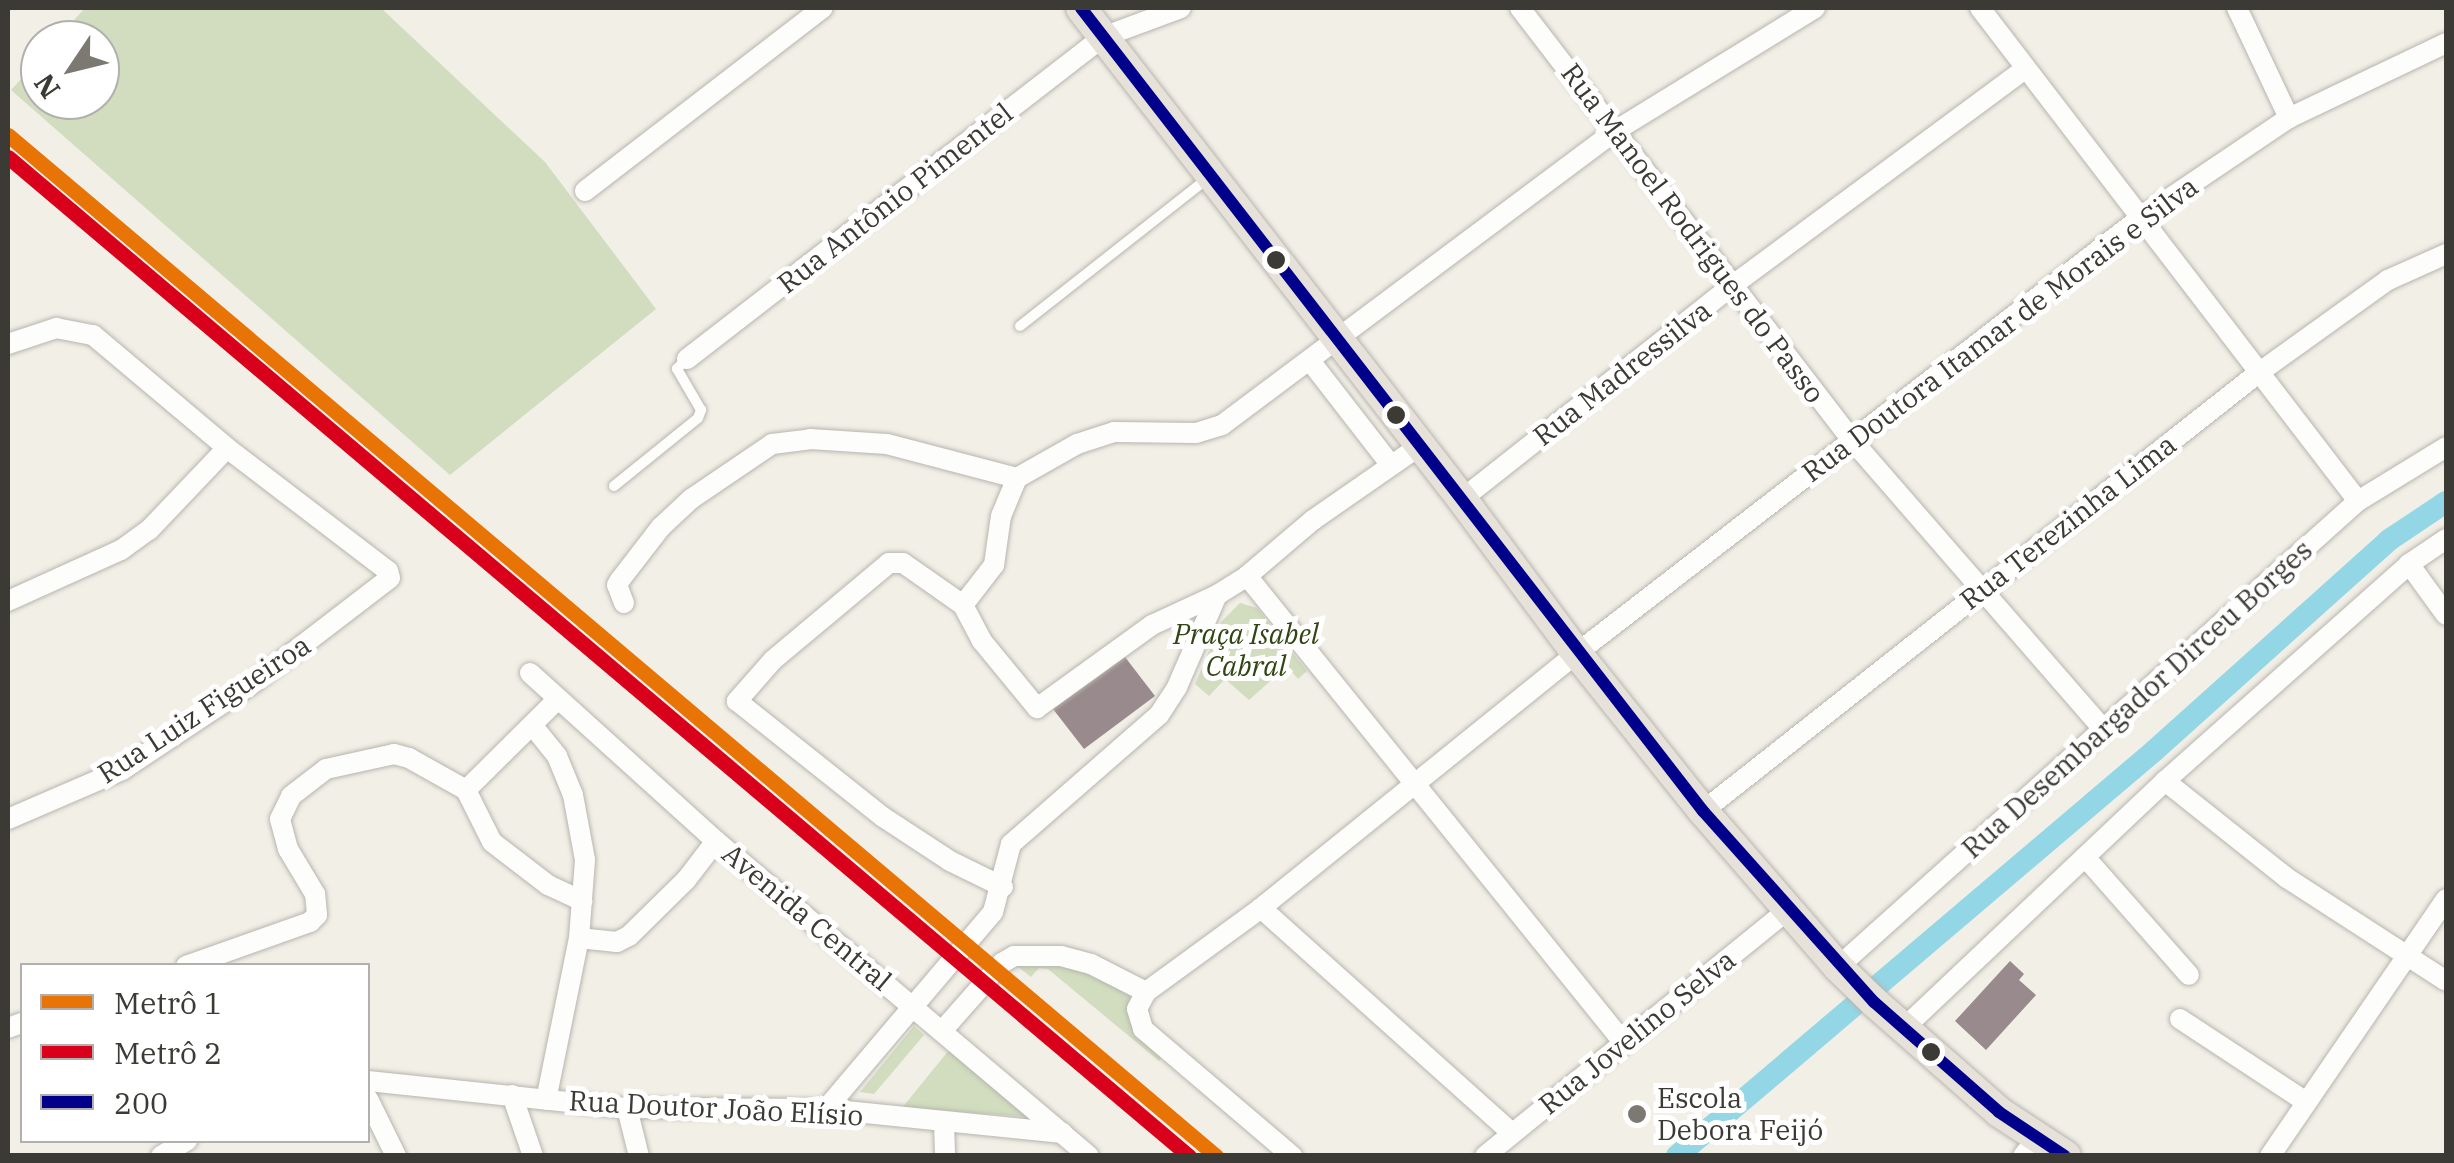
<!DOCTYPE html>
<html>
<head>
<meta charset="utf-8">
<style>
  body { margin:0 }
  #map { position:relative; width:2454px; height:1163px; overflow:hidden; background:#f2efe7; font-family:"IBM Plex Serif",serif }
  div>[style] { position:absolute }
  .green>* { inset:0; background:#d1ddbe }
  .canal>* { height:22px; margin:-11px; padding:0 11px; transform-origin:11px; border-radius:11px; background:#93d6e6 }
  .building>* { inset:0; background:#988a8d }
  .roads { filter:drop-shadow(0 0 2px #b7b5ae) drop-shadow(0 0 2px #b7b5ae) }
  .lane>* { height:10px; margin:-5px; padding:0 5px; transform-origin:5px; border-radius:5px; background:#fdfdfb }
  .street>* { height:20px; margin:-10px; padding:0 10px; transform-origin:10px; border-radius:10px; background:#fdfdfb }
  .primary>* { height:30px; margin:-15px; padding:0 15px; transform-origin:15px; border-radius:15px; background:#e6e1d9 }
  .bus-1>* { height:12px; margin:-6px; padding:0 6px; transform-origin:6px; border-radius:6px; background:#00008b }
  .metro-1>* { height:15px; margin:-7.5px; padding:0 7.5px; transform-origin:7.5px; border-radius:7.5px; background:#e77405 }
  .metro-2>* { height:15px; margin:-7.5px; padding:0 7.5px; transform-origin:7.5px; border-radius:7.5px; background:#d9001c }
  .dots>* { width:28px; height:28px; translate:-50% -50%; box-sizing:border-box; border:5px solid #fff; border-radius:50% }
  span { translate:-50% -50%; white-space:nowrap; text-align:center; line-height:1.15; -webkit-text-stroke:10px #fff; paint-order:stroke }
  .street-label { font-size:28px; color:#3c3a34 }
  .park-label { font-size:28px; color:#314413; font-style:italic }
  .poi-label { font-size:28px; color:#3c3a34 }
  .left { translate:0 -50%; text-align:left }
  .frame { position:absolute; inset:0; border:10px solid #3c3a34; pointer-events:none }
  .legend { position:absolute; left:20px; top:963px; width:350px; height:180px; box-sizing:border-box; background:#fff; border:2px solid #b1b0ae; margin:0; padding:12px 18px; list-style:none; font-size:30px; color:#3c3a34 }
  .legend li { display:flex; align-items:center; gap:20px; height:50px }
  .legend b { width:50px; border:2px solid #b1b0ae }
  .north { position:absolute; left:20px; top:20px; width:100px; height:100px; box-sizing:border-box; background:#fff; border:2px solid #b1b0ae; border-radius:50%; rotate:235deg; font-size:28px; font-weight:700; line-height:40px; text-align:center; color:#3c3a34 }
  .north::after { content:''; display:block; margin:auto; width:35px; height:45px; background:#7c7973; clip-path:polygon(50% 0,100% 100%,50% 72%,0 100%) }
</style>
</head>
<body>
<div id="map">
  <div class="green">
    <div style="clip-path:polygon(85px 8px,381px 8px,545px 162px,656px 309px,450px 475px,11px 90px,40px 58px,40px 100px,100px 100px,100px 40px,56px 40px)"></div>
    <div style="clip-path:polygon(1240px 603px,1257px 608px,1307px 671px,1298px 679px,1287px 666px,1249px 700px,1225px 679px,1209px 696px,1195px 684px,1221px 622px)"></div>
    <div style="clip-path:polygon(1034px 949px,1129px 991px,1133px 1019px,1163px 1055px,1159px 1061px,1048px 969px,1039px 968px,1031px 977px,1012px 962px)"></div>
    <div style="clip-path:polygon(914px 1026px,924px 1035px,874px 1094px,860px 1092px)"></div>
    <div style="clip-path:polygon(949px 1050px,1034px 1117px,902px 1108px)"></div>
  </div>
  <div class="canal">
    <div style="left:1677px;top:1156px;width:626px;rotate:-40.33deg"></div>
    <div style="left:2154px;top:751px;width:316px;rotate:-41.9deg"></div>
    <div style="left:2389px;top:540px;width:69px;rotate:-33.7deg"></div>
  </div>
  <div class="building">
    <div style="clip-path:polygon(1125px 657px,1155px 696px,1084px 749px,1053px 709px)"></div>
    <div style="clip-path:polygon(2010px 961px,2024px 974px,2019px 980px,2036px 995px,1986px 1050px,1955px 1021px)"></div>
  </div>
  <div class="roads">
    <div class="lane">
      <div style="left:1020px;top:326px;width:238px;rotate:-38.2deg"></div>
      <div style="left:614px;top:486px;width:108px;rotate:-39deg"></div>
      <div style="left:698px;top:418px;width:9px;rotate:-69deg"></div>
      <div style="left:701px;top:410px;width:48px;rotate:-120.3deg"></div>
      <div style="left:677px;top:369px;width:13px;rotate:-48deg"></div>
    </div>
    <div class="street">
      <div style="left:1520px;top:8px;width:543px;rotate:52.48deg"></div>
      <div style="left:1851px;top:439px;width:384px;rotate:49deg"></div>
      <div style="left:1980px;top:8px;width:621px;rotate:52.52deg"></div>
      <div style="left:2237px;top:8px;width:122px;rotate:64.7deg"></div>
      <div style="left:585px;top:191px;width:300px;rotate:-37.6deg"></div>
      <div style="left:8px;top:344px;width:51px;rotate:-18.4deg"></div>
      <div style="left:56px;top:328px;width:38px;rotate:11deg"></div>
      <div style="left:93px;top:335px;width:175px;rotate:40.1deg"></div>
      <div style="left:227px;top:448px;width:203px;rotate:37.4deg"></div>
      <div style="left:388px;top:571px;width:7px;rotate:74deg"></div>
      <div style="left:390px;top:578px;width:169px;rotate:142.5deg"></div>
      <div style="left:256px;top:681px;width:161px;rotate:146.4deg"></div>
      <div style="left:122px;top:770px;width:124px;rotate:156.7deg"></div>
      <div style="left:687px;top:359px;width:526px;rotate:-37.74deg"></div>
      <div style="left:1103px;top:37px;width:83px;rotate:-20.4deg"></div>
      <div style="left:1311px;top:362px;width:130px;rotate:52.2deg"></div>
      <div style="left:1462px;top:499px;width:345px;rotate:-38.3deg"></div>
      <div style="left:1733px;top:285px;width:362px;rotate:-36.5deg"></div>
      <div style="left:2409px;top:564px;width:63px;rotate:54deg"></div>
      <div style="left:1247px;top:576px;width:600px;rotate:51.09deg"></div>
      <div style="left:8px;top:601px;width:124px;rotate:-24.3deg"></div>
      <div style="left:121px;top:550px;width:34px;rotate:-36deg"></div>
      <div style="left:149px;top:530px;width:113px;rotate:-46.4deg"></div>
      <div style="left:624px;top:603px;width:19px;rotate:-111deg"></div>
      <div style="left:617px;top:585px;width:6px;rotate:-59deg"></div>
      <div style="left:620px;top:580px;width:67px;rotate:-52.3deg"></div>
      <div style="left:661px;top:527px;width:41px;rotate:-43deg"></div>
      <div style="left:691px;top:499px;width:98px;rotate:-34.2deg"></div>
      <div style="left:772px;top:444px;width:38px;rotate:-7deg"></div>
      <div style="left:810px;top:439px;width:77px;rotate:3.7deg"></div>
      <div style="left:887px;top:444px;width:134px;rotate:14.7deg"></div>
      <div style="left:963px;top:605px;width:51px;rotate:-52.2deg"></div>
      <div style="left:994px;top:565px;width:49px;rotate:-81.9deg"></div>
      <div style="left:1001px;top:516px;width:41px;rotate:-67.2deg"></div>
      <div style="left:1017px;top:478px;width:69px;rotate:-29.5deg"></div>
      <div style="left:1077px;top:444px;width:39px;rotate:-18deg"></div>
      <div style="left:1114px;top:432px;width:82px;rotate:0.7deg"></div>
      <div style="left:1196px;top:433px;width:27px;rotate:-17deg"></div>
      <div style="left:1222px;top:425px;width:491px;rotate:-36.8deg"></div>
      <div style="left:1615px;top:131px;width:235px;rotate:-31.6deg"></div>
      <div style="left:963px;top:605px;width:73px;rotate:-145deg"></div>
      <div style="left:903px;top:563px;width:14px;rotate:180deg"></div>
      <div style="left:889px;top:563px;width:151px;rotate:140.1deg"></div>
      <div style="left:773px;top:660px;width:55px;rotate:131.3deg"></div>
      <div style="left:737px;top:701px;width:186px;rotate:38.5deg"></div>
      <div style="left:883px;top:817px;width:80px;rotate:33.3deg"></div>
      <div style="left:950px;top:861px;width:59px;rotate:26.1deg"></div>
      <div style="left:963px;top:605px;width:41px;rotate:62.2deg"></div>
      <div style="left:982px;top:641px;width:87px;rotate:50.6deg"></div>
      <div style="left:1037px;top:708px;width:142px;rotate:-35.8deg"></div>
      <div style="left:1152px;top:625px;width:72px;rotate:-24.8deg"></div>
      <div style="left:1217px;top:595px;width:36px;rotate:-32deg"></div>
      <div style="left:1247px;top:576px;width:87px;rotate:-40.3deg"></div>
      <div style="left:1313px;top:520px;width:131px;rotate:-34.8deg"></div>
      <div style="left:530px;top:673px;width:251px;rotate:42.1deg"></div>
      <div style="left:716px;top:841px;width:488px;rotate:40.2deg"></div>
      <div style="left:532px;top:725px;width:40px;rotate:51deg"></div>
      <div style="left:557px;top:756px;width:42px;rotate:67.7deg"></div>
      <div style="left:573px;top:795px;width:66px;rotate:79.5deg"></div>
      <div style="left:585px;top:860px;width:78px;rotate:94.4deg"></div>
      <div style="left:579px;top:938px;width:165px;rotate:101.5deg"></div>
      <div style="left:2165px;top:781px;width:156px;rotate:38.5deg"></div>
      <div style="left:2287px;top:878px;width:189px;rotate:32.9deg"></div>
      <div style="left:466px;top:790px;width:58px;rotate:63.4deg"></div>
      <div style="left:492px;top:842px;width:71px;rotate:37.5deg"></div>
      <div style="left:548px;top:885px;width:38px;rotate:25deg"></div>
      <div style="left:1703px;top:811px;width:706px;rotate:-38.27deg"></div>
      <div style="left:2257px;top:374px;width:161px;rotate:-35.7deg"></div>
      <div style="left:2388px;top:280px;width:64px;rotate:-24.1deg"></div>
      <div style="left:2085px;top:857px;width:157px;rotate:48.6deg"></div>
      <div style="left:1261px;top:908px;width:337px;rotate:41.9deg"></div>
      <div style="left:579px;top:938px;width:38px;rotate:6deg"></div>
      <div style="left:617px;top:942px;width:13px;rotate:-27deg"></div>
      <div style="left:629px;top:936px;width:80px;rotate:-44.5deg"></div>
      <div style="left:686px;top:880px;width:49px;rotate:-52.4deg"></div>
      <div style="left:186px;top:966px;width:132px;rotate:-19.5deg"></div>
      <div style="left:310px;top:922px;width:10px;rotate:-45deg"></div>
      <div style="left:317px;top:915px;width:21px;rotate:-95deg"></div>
      <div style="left:315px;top:894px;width:52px;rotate:-121deg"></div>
      <div style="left:288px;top:849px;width:31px;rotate:-105deg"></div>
      <div style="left:280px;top:819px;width:25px;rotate:-64deg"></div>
      <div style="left:291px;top:796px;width:44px;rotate:-37.6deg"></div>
      <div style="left:326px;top:769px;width:70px;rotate:-12.4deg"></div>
      <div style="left:394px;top:754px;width:16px;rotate:15deg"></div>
      <div style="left:409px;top:758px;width:65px;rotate:29.3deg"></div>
      <div style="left:466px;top:790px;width:127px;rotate:-44.7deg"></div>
      <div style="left:1838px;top:967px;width:698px;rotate:-41.87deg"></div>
      <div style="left:2358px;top:501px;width:103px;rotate:-31.5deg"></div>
      <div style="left:1146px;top:992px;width:19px;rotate:118deg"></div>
      <div style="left:1137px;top:1009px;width:21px;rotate:73deg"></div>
      <div style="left:1143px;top:1029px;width:196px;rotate:40.4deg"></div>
      <div style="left:2180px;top:1019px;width:149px;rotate:33.3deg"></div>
      <div style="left:8px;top:1028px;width:15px;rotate:-20deg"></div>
      <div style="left:1903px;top:1029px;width:361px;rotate:-43.4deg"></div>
      <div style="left:2165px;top:781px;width:327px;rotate:-41.6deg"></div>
      <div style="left:2409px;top:564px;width:45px;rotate:-34deg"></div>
      <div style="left:942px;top:1031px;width:91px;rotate:-48.6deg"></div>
      <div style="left:1002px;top:963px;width:14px;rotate:-30deg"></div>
      <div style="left:1014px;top:956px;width:47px"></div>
      <div style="left:1061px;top:956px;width:31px;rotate:15deg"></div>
      <div style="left:1091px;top:964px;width:62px;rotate:27deg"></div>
      <div style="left:1146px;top:992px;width:142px;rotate:-36.1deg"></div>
      <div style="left:1261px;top:908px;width:406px;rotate:-38.9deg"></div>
      <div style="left:1577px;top:653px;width:710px;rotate:-37.68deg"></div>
      <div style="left:2139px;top:219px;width:181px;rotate:-34deg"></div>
      <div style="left:2289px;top:118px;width:174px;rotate:-25.5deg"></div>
      <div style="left:368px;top:1081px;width:260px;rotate:6deg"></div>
      <div style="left:627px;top:1108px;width:199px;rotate:0.3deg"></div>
      <div style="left:826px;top:1109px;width:238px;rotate:5.8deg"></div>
      <div style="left:512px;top:1095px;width:65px;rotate:71deg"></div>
      <div style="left:368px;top:1099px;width:64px;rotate:63.8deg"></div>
      <div style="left:627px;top:1108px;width:49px;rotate:76deg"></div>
      <div style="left:826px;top:1109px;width:258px;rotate:-49.7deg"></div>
      <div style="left:993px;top:912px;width:70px;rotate:-75.2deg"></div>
      <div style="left:1011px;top:844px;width:196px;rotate:-41.1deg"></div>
      <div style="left:1159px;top:715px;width:33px;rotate:-57deg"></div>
      <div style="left:1177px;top:687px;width:100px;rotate:-66.5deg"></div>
      <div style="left:944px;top:1123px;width:33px;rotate:88deg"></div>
      <div style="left:161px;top:1156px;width:31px;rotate:-31deg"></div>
      <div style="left:1485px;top:1156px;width:392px;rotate:-39.1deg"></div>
      <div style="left:2023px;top:1156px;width:22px;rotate:-51deg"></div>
      <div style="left:2270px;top:1156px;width:311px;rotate:-55.6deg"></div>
    </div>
    <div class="primary">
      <div style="left:1081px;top:8px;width:621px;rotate:52.19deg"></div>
      <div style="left:1462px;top:499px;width:184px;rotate:53.4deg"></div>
      <div style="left:1572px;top:647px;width:210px;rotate:51.4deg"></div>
      <div style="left:1703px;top:811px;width:206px;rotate:49.1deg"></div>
      <div style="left:1838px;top:967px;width:50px;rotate:44.2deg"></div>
      <div style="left:1874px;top:1002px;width:167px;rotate:41.3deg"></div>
      <div style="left:1999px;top:1112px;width:80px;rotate:33.3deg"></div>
    </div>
  </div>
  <div class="bus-1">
    <div style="left:1081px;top:8px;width:1016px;rotate:52.24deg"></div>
    <div style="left:1703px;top:811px;width:256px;rotate:48.2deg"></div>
    <div style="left:1874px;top:1002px;width:167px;rotate:41.3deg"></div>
    <div style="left:1999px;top:1112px;width:79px;rotate:33.7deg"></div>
  </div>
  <div class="metro-1">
    <div style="left:8px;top:135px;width:1582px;rotate:40.2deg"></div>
  </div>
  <div class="metro-2">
    <div style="left:8px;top:157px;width:1547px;rotate:40.23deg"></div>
  </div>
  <div class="dots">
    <div style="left:1276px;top:260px;background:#3c3a34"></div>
    <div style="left:1396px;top:415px;background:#3c3a34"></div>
    <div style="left:1931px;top:1052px;background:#3c3a34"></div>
    <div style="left:1637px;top:1114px;background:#7c7973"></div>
  </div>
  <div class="street-label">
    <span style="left:895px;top:198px;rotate:-38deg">Rua Antônio Pimentel</span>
    <span style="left:1693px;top:233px;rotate:53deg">Rua Manoel Rodrigues do Passo</span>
    <span style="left:2000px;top:329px;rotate:-37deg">Rua Doutora Itamar de Morais e Silva</span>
    <span style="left:1622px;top:373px;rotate:-38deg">Rua Madressilva</span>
    <span style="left:2068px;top:522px;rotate:-38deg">Rua Terezinha Lima</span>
    <span style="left:2137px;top:699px;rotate:-42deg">Rua Desembargador Dirceu Borges</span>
    <span style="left:204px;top:709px;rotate:-33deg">Rua Luiz Figueiroa</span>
    <span style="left:807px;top:917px;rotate:40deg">Avenida Central</span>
    <span style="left:1637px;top:1032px;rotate:-39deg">Rua Jovelino Selva</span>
    <span style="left:716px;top:1108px;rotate:3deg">Rua Doutor João Elísio</span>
  </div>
  <div class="park-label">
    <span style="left:1246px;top:650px">Praça Isabel<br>Cabral</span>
  </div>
  <div class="poi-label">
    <span class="left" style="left:1657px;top:1114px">Escola<br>Debora Feijó</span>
  </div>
  <div class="frame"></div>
  <ul class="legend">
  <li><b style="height:12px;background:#e77405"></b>Metrô 1</li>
  <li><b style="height:12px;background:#d9001c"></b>Metrô 2</li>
  <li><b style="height:12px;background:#00008b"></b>200</li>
  </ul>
  <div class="north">N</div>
</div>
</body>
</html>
